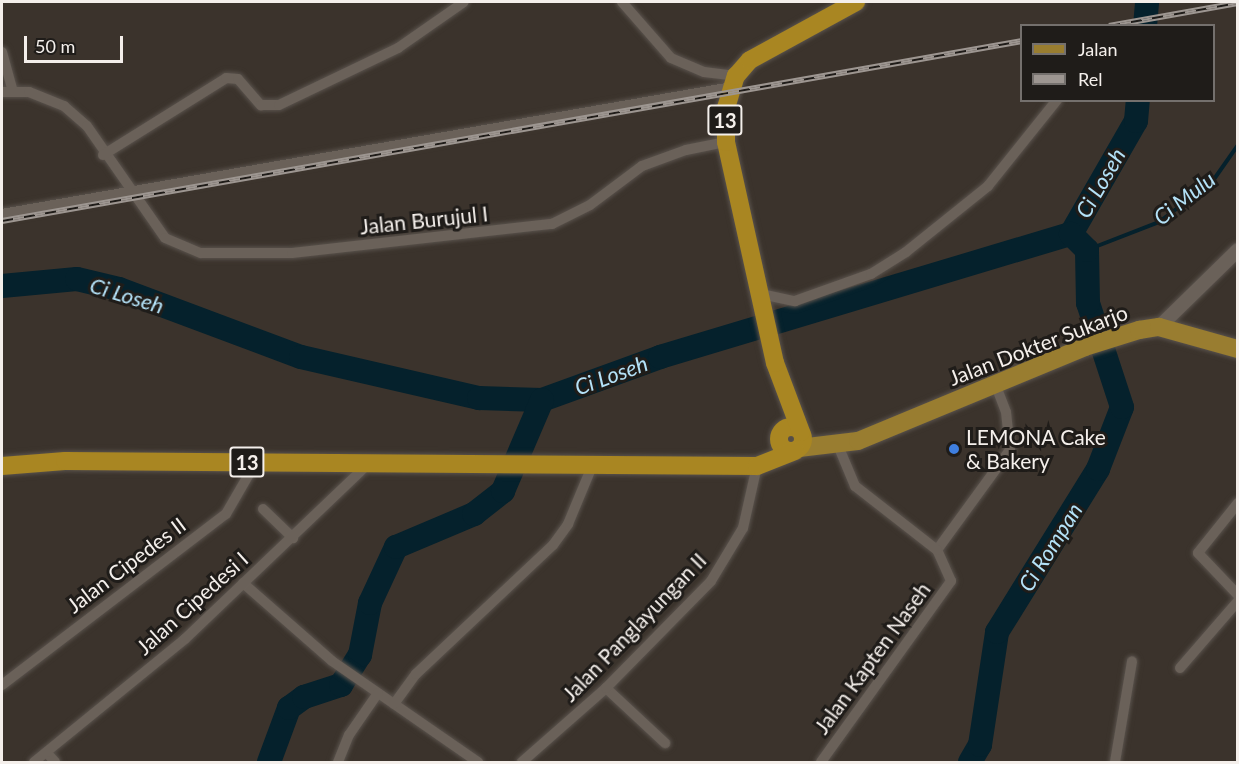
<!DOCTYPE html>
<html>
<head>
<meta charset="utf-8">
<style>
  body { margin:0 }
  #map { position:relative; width:1239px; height:764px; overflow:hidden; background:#3b332c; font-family:Lato,sans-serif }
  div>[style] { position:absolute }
  .stream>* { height:4px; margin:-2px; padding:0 2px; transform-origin:2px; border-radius:2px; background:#05212c }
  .river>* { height:24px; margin:-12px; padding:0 12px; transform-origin:12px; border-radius:12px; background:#05212c }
  .roads { filter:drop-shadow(0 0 2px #59524c) drop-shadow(0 0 2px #59524c) }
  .minor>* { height:10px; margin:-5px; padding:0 5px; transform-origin:5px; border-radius:5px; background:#6a6159 }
  .tertiary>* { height:14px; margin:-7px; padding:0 7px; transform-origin:7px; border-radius:7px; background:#6a6159 }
  .primary>* { height:18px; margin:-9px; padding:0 9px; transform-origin:9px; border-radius:9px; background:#997d30 }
  .trunk>* { height:18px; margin:-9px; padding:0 9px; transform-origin:9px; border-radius:9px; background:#a98622 }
  .trunk>.ring { margin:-9px; padding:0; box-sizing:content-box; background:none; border:18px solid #a98622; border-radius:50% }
  .rail>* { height:6px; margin-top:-3px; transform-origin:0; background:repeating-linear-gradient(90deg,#1f1c19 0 11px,#9d9691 0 22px); box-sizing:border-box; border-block:2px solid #9d9691 }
  .dots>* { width:16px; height:16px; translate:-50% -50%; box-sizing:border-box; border:3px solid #1f1c19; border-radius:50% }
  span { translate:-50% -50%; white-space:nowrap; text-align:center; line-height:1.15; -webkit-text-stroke:6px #1f1c19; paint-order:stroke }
  .shield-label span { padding:2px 4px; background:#1f1c19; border:2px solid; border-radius:4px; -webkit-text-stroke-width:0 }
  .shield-label { font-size:20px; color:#f4efeb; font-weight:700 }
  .street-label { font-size:21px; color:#f4efeb }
  .poi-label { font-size:21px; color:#f4efeb }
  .left { translate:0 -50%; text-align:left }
  .water-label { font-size:22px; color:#b4e2f8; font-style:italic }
  .frame { position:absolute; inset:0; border:3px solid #f4efeb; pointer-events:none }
  .legend { position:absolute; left:1020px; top:24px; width:195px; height:78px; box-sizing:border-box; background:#1f1c19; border:2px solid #74706d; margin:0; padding:8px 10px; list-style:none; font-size:18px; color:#f4efeb }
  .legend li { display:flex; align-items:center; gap:12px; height:30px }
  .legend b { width:30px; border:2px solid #74706d }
  .scale { position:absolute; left:24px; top:36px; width:99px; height:27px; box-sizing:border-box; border:3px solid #f4efeb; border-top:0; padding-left:8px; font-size:18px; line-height:21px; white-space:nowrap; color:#f4efeb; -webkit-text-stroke:4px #1f1c19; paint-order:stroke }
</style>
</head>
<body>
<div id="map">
  <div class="stream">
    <div style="left:1087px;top:250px;width:77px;rotate:-21.3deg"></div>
    <div style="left:1159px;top:222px;width:66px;rotate:-37deg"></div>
    <div style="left:1212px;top:182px;width:45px;rotate:-54.9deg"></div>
  </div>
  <div class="river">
    <div style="left:1145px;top:26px;width:24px;rotate:-85deg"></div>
    <div style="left:2px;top:286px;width:75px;rotate:-5.3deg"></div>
    <div style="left:77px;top:279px;width:43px;rotate:13.4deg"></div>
    <div style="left:119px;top:289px;width:194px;rotate:20.5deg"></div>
    <div style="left:301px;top:357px;width:183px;rotate:13deg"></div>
    <div style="left:479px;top:398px;width:63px;rotate:1.8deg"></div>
    <div style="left:542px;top:400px;width:126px;rotate:-20deg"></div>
    <div style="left:660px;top:357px;width:429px;rotate:-16.7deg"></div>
    <div style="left:1071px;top:234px;width:130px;rotate:-60.1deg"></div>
    <div style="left:1136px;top:121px;width:21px;rotate:-85deg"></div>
    <div style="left:269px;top:762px;width:58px;rotate:-69.7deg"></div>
    <div style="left:289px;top:708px;width:19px;rotate:-36deg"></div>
    <div style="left:304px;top:697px;width:39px;rotate:-18deg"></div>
    <div style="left:341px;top:685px;width:36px;rotate:-58deg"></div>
    <div style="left:360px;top:655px;width:53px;rotate:-79.1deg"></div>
    <div style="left:370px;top:603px;width:62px;rotate:-65.1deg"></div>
    <div style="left:396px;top:547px;width:85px;rotate:-22.9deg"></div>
    <div style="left:474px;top:514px;width:37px;rotate:-38deg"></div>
    <div style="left:503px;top:491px;width:99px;rotate:-66.8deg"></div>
    <div style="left:970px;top:762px;width:20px;rotate:-60deg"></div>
    <div style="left:980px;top:745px;width:114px;rotate:-81.4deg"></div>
    <div style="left:997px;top:632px;width:192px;rotate:-58.2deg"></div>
    <div style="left:1098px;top:469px;width:66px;rotate:-68.8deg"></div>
    <div style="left:1122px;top:407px;width:109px;rotate:-108.1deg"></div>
    <div style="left:1088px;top:303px;width:53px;rotate:-91.1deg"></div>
    <div style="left:1087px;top:250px;width:23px;rotate:-135deg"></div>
  </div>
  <div class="roads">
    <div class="minor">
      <div style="left:622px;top:2px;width:74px;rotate:48.8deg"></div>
      <div style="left:671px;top:58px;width:36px;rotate:23deg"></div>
      <div style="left:704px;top:72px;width:32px;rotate:7deg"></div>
      <div style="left:2px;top:52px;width:41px;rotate:74.6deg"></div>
      <div style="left:2px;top:92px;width:27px"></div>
      <div style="left:29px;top:92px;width:38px;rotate:22deg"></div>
      <div style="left:64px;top:106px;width:30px;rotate:41deg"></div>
      <div style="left:87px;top:126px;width:136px;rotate:55.1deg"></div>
      <div style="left:165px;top:238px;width:39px;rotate:23deg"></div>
      <div style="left:201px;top:253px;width:91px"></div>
      <div style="left:292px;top:253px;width:262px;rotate:-6.4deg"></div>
      <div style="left:552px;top:224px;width:42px;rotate:-26.6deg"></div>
      <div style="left:590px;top:205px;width:65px;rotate:-36.9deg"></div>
      <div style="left:642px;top:166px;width:47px;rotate:-20deg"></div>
      <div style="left:686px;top:150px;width:41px;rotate:-11.3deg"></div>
      <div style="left:103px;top:155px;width:145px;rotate:-32deg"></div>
      <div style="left:226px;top:78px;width:12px;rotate:5deg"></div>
      <div style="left:238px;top:79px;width:35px;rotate:49deg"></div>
      <div style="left:261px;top:105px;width:18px"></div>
      <div style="left:279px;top:105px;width:132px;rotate:-25.6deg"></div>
      <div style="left:398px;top:48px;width:80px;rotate:-34.9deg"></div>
      <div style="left:2px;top:214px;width:741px;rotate:-9.87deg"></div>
      <div style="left:761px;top:294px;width:35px;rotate:12deg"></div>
      <div style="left:795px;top:301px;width:81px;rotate:-19.6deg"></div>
      <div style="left:871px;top:274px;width:41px;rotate:-32.2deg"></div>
      <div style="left:906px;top:252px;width:105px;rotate:-38.8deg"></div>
      <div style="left:988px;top:186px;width:110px;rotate:-51.3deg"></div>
      <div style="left:1238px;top:503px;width:64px;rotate:128.7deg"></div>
      <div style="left:1198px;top:553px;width:58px;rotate:46.4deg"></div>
      <div style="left:263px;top:509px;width:42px;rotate:44deg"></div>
      <div style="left:937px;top:550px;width:124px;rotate:-53.9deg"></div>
      <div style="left:1010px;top:450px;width:38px;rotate:-96deg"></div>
      <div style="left:1006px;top:412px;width:30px;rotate:-111deg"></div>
      <div style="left:243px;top:583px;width:118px;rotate:41.2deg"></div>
      <div style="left:332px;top:661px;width:178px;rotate:34.7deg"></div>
      <div style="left:1180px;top:668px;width:89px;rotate:-49.1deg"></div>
      <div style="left:2px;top:685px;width:282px;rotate:-37.4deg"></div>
      <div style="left:226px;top:514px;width:60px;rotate:-60deg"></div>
      <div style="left:606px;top:688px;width:81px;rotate:43deg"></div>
      <div style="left:394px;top:704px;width:37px;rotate:-54deg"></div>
      <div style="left:416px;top:674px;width:188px;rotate:-43.3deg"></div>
      <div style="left:553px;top:545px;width:26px;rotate:-54deg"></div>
      <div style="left:568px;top:524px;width:65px;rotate:-67.4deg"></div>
      <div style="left:47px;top:753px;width:12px;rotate:48deg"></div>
      <div style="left:34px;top:762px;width:195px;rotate:-39.2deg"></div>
      <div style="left:185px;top:639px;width:253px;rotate:-43.7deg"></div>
      <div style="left:338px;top:762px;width:29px;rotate:-68deg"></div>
      <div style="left:349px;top:735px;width:51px;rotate:-55.4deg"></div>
      <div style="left:522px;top:762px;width:112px;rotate:-41.4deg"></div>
      <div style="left:606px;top:688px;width:150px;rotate:-45.5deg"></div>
      <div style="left:711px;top:581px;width:62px;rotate:-58.9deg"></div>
      <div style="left:743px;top:528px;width:64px;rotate:-77.3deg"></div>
      <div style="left:821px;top:762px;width:223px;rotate:-54.3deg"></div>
      <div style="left:951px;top:581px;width:34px;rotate:-114deg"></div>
      <div style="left:937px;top:550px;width:104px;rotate:-142deg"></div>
      <div style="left:855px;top:486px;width:47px;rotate:-112.7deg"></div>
      <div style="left:1115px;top:762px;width:102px;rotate:-80.4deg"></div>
    </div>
    <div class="tertiary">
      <div style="left:1159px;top:327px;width:110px;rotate:-44.3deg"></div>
    </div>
    <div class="primary">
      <div style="left:799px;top:448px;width:59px;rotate:-6.8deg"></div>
      <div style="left:858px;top:441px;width:246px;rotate:-22.5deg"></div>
      <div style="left:1085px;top:347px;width:57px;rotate:-17.5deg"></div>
      <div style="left:1139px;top:330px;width:20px;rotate:-9deg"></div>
      <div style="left:1159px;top:327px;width:82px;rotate:15.6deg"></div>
    </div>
    <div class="trunk">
      <div class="ring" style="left:779px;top:427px;width:6px;height:6px"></div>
      <div style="left:801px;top:432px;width:74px;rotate:-110.6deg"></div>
      <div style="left:775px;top:363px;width:226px;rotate:-102.5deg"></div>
      <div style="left:726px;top:142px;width:34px;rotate:-90deg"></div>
      <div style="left:726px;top:108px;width:34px;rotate:-73deg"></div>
      <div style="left:736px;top:76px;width:21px;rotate:-49deg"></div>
      <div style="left:750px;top:60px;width:121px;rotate:-28.7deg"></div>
      <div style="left:2px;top:466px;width:63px;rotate:-4.5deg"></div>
      <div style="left:65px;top:461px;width:692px;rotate:0.41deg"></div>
      <div style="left:757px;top:466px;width:41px;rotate:-21.5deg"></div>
    </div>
  </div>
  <div class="rail">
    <div style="left:1109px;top:26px;width:131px;rotate:-10.1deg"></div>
    <div style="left:2px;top:221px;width:1036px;rotate:-10.01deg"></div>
  </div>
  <div class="dots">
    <div style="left:954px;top:449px;background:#3f7fe0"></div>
  </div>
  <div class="shield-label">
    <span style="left:725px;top:120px">13</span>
    <span style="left:247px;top:462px">13</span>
  </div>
  <div class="street-label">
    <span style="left:424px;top:220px;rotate:-6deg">Jalan Burujul I</span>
    <span style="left:1038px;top:345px;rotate:-21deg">Jalan Dokter Sukarjo</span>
    <span style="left:126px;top:565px;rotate:-37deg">Jalan Cipedes II</span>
    <span style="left:192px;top:603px;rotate:-42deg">Jalan Cipedesi I</span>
    <span style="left:634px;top:627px;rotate:-46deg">Jalan Panglayungan II</span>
    <span style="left:872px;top:658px;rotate:-54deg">Jalan Kapten Naseh</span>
  </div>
  <div class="poi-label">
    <span class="left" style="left:966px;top:449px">LEMONA Cake<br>&amp; Bakery</span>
  </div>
  <div class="water-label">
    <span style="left:1100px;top:183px;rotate:-60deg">Ci Loseh</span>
    <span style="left:1184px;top:198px;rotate:-38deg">Ci Mulu</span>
    <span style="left:127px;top:295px;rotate:17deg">Ci Loseh</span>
    <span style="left:611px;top:375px;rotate:-20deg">Ci Loseh</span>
    <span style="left:1050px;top:547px;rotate:-58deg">Ci Rompan</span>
  </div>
  <div class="frame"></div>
  <ul class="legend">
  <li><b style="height:8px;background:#997d30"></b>Jalan</li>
  <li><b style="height:8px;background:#9d9691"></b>Rel</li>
  </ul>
  <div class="scale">50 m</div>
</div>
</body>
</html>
